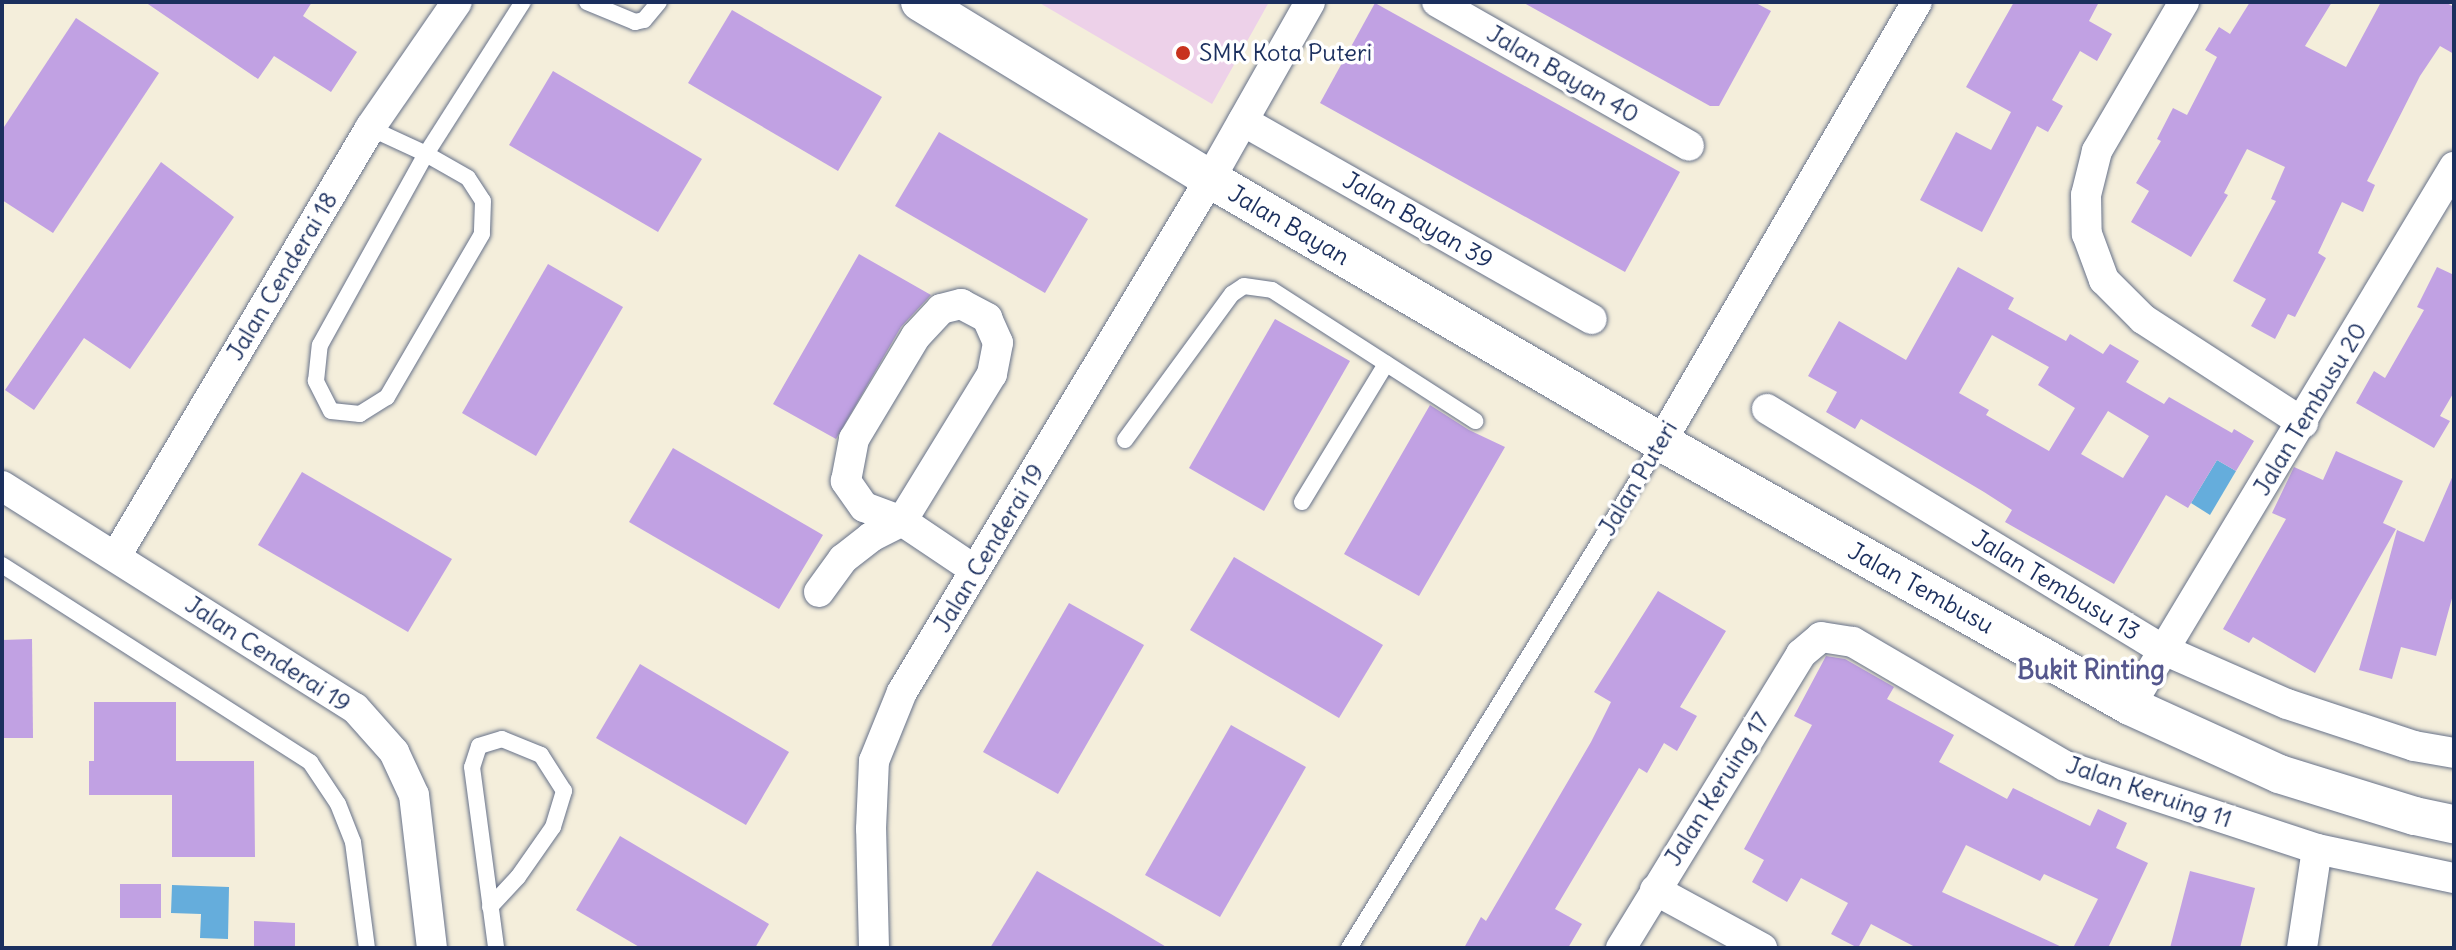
<!DOCTYPE html>
<html>
<head>
<meta charset="utf-8">
<style>
  body { margin:0 }
  #map { position:relative; width:2456px; height:950px; overflow:hidden; background:#f4eedb; font-family:Delius,sans-serif }
  div>[style] { position:absolute }
  .built>* { inset:0; background:#edd1e9 }
  .water>* { inset:0; background:#65addc }
  .building>* { inset:0; background:#c1a1e3 }
  .roads { filter:drop-shadow(0 0 2px #67728a) drop-shadow(0 0 2px #67728a) }
  .service>* { height:16px; margin:-8px; padding:0 8px; transform-origin:8px; border-radius:8px; background:#fff }
  .minor>* { height:30px; margin:-15px; padding:0 15px; transform-origin:15px; border-radius:15px; background:#fff }
  .tertiary>* { height:38px; margin:-19px; padding:0 19px; transform-origin:19px; border-radius:19px; background:#fff }
  .dots>* { width:22px; height:22px; translate:-50% -50%; box-sizing:border-box; border:4px solid #fff; border-radius:50% }
  span { translate:-50% -50%; white-space:nowrap; text-align:center; line-height:1.15; -webkit-text-stroke:7px #fff; paint-order:stroke }
  .poi-label { font-size:24px; color:#1b2f5e }
  .left { translate:0 -50%; text-align:left }
  .street-label { font-size:24px; color:#1b2f5e }
  .neighbourhood-label { font-size:26px; color:#55578d; font-weight:700 }
  .frame { position:absolute; inset:0; border:4px solid #1b2f5e; pointer-events:none }
</style>
</head>
<body>
<div id="map">
  <div class="built">
    <div style="clip-path:polygon(1038px 2px,1269px 2px,1212px 104px)"></div>
  </div>
  <div class="water">
    <div style="clip-path:polygon(2217px 460px,2236px 471px,2210px 515px,2191px 503px)"></div>
    <div style="clip-path:polygon(172px 885px,229px 887px,228px 939px,200px 938px,201px 914px,171px 913px)"></div>
  </div>
  <div class="building">
    <div style="clip-path:polygon(145px 2px,312px 2px,303px 16px,357px 52px,331px 92px,274px 56px,258px 79px)"></div>
    <div style="clip-path:polygon(1522px 2px,1754px 2px,1771px 11px,1719px 106px,1710px 106px)"></div>
    <div style="clip-path:polygon(2014px 2px,2099px 2px,2089px 21px,2112px 34px,2097px 61px,2080px 51px,2052px 100px,2063px 106px,2048px 132px,2037px 126px,1982px 232px,1920px 200px,1956px 132px,1991px 150px,2011px 112px,1966px 87px)"></div>
    <div style="clip-path:polygon(2250px 2px,2332px 2px,2305px 46px,2346px 67px,2381px 2px,2445px 2px,2454px 7px,2454px 54px,2440px 46px,2420px 76px,2367px 181px,2375px 185px,2363px 212px,2342px 202px,2318px 253px,2326px 258px,2295px 317px,2288px 314px,2275px 339px,2251px 326px,2266px 299px,2233px 281px,2276px 201px,2271px 199px,2285px 167px,2247px 149px,2224px 193px,2228px 195px,2191px 257px,2131px 222px,2149px 191px,2136px 183px,2161px 141px,2157px 139px,2173px 108px,2187px 115px,2217px 57px,2205px 50px,2219px 27px,2230px 34px)"></div>
    <div style="clip-path:polygon(1375px 3px,1680px 172px,1625px 272px,1320px 103px)"></div>
    <div style="clip-path:polygon(732px 10px,882px 97px,838px 171px,688px 83px)"></div>
    <div style="clip-path:polygon(76px 18px,159px 73px,53px 233px,2px 200px,2px 130px)"></div>
    <div style="clip-path:polygon(553px 71px,702px 159px,658px 232px,509px 145px)"></div>
    <div style="clip-path:polygon(939px 132px,1088px 219px,1045px 293px,895px 206px)"></div>
    <div style="clip-path:polygon(161px 162px,234px 217px,130px 369px,84px 338px,34px 410px,5px 390px)"></div>
    <div style="clip-path:polygon(859px 254px,931px 295px,901px 327px,836px 439px,773px 404px)"></div>
    <div style="clip-path:polygon(548px 264px,623px 307px,536px 456px,462px 413px)"></div>
    <div style="clip-path:polygon(evenodd,1958px 267px,2014px 298px,2008px 309px,2066px 341px,2070px 334px,2103px 354px,2110px 344px,2139px 361px,2126px 382px,2164px 404px,2169px 397px,2232px 433px,2234px 429px,2254px 441px,2236px 471px,2217px 460px,2188px 508px,2166px 495px,2114px 584px,2005px 522px,2012px 510px,1984px 492px,1861px 419px,1855px 429px,1826px 412px,1837px 392px,1808px 376px,1839px 321px,1906px 360px,1958px 267px,1992px 335px,2049px 367px,2038px 385px,2075px 408px,2049px 451px,1986px 415px,1989px 410px,1959px 393px,1992px 335px,1958px 267px,2108px 411px,2149px 436px,2123px 478px,2081px 454px,2108px 411px)"></div>
    <div style="clip-path:polygon(2437px 267px,2454px 275px,2454px 392px,2440px 416px,2450px 421px,2434px 448px,2356px 403px,2374px 371px,2385px 378px,2424px 310px,2417px 307px)"></div>
    <div style="clip-path:polygon(1275px 319px,1350px 361px,1264px 511px,1189px 468px)"></div>
    <div style="clip-path:polygon(1430px 405px,1469px 430px,1505px 447px,1419px 596px,1344px 554px)"></div>
    <div style="clip-path:polygon(673px 448px,823px 535px,779px 609px,629px 522px)"></div>
    <div style="clip-path:polygon(2336px 451px,2403px 481px,2383px 523px,2396px 529px,2315px 673px,2253px 637px,2249px 643px,2223px 629px,2286px 519px,2272px 513px,2294px 467px,2323px 480px)"></div>
    <div style="clip-path:polygon(302px 472px,452px 559px,408px 632px,258px 545px)"></div>
    <div style="clip-path:polygon(2454px 473px,2454px 591px,2436px 656px,2401px 647px,2392px 679px,2359px 670px,2397px 530px,2424px 542px)"></div>
    <div style="clip-path:polygon(1234px 557px,1383px 645px,1339px 718px,1190px 630px)"></div>
    <div style="clip-path:polygon(1658px 591px,1726px 631px,1680px 707px,1697px 716px,1677px 751px,1664px 743px,1647px 773px,1639px 768px,1555px 909px,1582px 924px,1568px 948px,1464px 948px,1481px 917px,1486px 921px,1591px 742px,1611px 702px,1594px 692px)"></div>
    <div style="clip-path:polygon(1069px 603px,1144px 645px,1058px 794px,983px 752px)"></div>
    <div style="clip-path:polygon(32px 639px,33px 738px,2px 738px,2px 640px)"></div>
    <div style="clip-path:polygon(1826px 656px,1845px 659px,1894px 687px,1887px 699px,1954px 735px,1939px 762px,2007px 799px,2013px 788px,2090px 826px,2098px 809px,2127px 823px,2116px 848px,2148px 863px,2108px 948px,2073px 948px,2098px 899px,2044px 874px,2040px 881px,1966px 845px,1942px 892px,2064px 948px,1917px 948px,1871px 924px,1858px 948px,1831px 934px,1848px 903px,1801px 878px,1787px 902px,1752px 882px,1764px 860px,1744px 849px,1812px 725px,1794px 716px)"></div>
    <div style="clip-path:polygon(640px 664px,789px 752px,746px 825px,596px 738px)"></div>
    <div style="clip-path:polygon(94px 702px,176px 702px,176px 761px,254px 761px,255px 857px,172px 857px,172px 795px,89px 795px,89px 761px,94px 761px)"></div>
    <div style="clip-path:polygon(1231px 725px,1306px 767px,1220px 917px,1145px 875px)"></div>
    <div style="clip-path:polygon(620px 836px,769px 924px,755px 948px,641px 948px,576px 910px)"></div>
    <div style="clip-path:polygon(1037px 871px,1111px 914px,1168px 948px,990px 948px)"></div>
    <div style="clip-path:polygon(2190px 871px,2255px 888px,2240px 948px,2170px 948px)"></div>
    <div style="clip-path:polygon(120px 884px,161px 884px,161px 918px,120px 918px)"></div>
    <div style="clip-path:polygon(254px 921px,295px 923px,295px 948px,254px 948px)"></div>
  </div>
  <div class="roads">
    <div class="service">
      <div style="left:587px;top:2px;width:52px;rotate:22.6deg"></div>
      <div style="left:635px;top:22px;width:9px;rotate:-13deg"></div>
      <div style="left:644px;top:20px;width:23px;rotate:-50deg"></div>
      <div style="left:370px;top:128px;width:62px;rotate:24.9deg"></div>
      <div style="left:426px;top:154px;width:48px;rotate:29.7deg"></div>
      <div style="left:468px;top:178px;width:27px;rotate:57deg"></div>
      <div style="left:483px;top:201px;width:33px;rotate:92deg"></div>
      <div style="left:482px;top:234px;width:189px;rotate:120.2deg"></div>
      <div style="left:387px;top:397px;width:32px;rotate:148deg"></div>
      <div style="left:360px;top:414px;width:29px;rotate:-174deg"></div>
      <div style="left:331px;top:411px;width:34px;rotate:-117deg"></div>
      <div style="left:316px;top:381px;width:36px;rotate:-84deg"></div>
      <div style="left:320px;top:345px;width:218px;rotate:-61deg"></div>
      <div style="left:426px;top:154px;width:180px;rotate:-57.5deg"></div>
      <div style="left:1125px;top:440px;width:181px;rotate:-53.8deg"></div>
      <div style="left:1232px;top:294px;width:14px;rotate:-34deg"></div>
      <div style="left:1244px;top:286px;width:28px;rotate:8deg"></div>
      <div style="left:1272px;top:290px;width:242px;rotate:32.8deg"></div>
      <div style="left:1302px;top:502px;width:162px;rotate:-58.7deg"></div>
      <div style="left:2px;top:565px;width:366px;rotate:32.6deg"></div>
      <div style="left:310px;top:762px;width:50px;rotate:56.3deg"></div>
      <div style="left:338px;top:804px;width:41px;rotate:68.5deg"></div>
      <div style="left:353px;top:842px;width:107px;rotate:82.5deg"></div>
      <div style="left:490px;top:907px;width:41px;rotate:-47deg"></div>
      <div style="left:518px;top:877px;width:61px;rotate:-55deg"></div>
      <div style="left:553px;top:827px;width:38px;rotate:-73deg"></div>
      <div style="left:564px;top:791px;width:43px;rotate:-122.6deg"></div>
      <div style="left:541px;top:755px;width:42px;rotate:-157.7deg"></div>
      <div style="left:502px;top:739px;width:24px;rotate:163deg"></div>
      <div style="left:479px;top:746px;width:22px;rotate:108deg"></div>
      <div style="left:472px;top:767px;width:183px;rotate:82.4deg"></div>
      <div style="left:1349px;top:948px;width:594px;rotate:-58.34deg"></div>
    </div>
    <div class="minor">
      <div style="left:1437px;top:2px;width:290px;rotate:29.7deg"></div>
      <div style="left:2184px;top:2px;width:173px;rotate:120.3deg"></div>
      <div style="left:2097px;top:151px;width:45px;rotate:104deg"></div>
      <div style="left:2086px;top:195px;width:39px;rotate:89deg"></div>
      <div style="left:2087px;top:234px;width:49px;rotate:69.7deg"></div>
      <div style="left:2104px;top:280px;width:55px;rotate:45deg"></div>
      <div style="left:2143px;top:319px;width:191px;rotate:33deg"></div>
      <div style="left:1243px;top:121px;width:401px;rotate:29.6deg"></div>
      <div style="left:961px;top:304px;width:30px;rotate:28deg"></div>
      <div style="left:987px;top:318px;width:27px;rotate:66deg"></div>
      <div style="left:998px;top:343px;width:32px;rotate:101deg"></div>
      <div style="left:992px;top:374px;width:172px;rotate:121.5deg"></div>
      <div style="left:902px;top:521px;width:40px;rotate:-159.8deg"></div>
      <div style="left:864px;top:507px;width:32px;rotate:-125deg"></div>
      <div style="left:846px;top:481px;width:43px;rotate:-79.2deg"></div>
      <div style="left:854px;top:439px;width:120px;rotate:-59deg"></div>
      <div style="left:916px;top:336px;width:37px;rotate:-47deg"></div>
      <div style="left:941px;top:309px;width:21px;rotate:-14deg"></div>
      <div style="left:1767px;top:409px;width:464px;rotate:31.3deg"></div>
      <div style="left:2164px;top:650px;width:134px;rotate:23.7deg"></div>
      <div style="left:2287px;top:704px;width:134px;rotate:18.3deg"></div>
      <div style="left:2414px;top:746px;width:41px;rotate:9.9deg"></div>
      <div style="left:1661px;top:442px;width:509px;rotate:-59.81deg"></div>
      <div style="left:2px;top:486px;width:417px;rotate:32.2deg"></div>
      <div style="left:355px;top:708px;width:59px;rotate:48.4deg"></div>
      <div style="left:394px;top:752px;width:47px;rotate:65.1deg"></div>
      <div style="left:414px;top:795px;width:154px;rotate:83.3deg"></div>
      <div style="left:116px;top:556px;width:498px;rotate:-59.3deg"></div>
      <div style="left:370px;top:128px;width:153px;rotate:-55.4deg"></div>
      <div style="left:819px;top:592px;width:41px;rotate:-54deg"></div>
      <div style="left:843px;top:559px;width:36px;rotate:-38deg"></div>
      <div style="left:871px;top:537px;width:35px;rotate:-27deg"></div>
      <div style="left:902px;top:521px;width:88px;rotate:33.9deg"></div>
      <div style="left:2130px;top:706px;width:629px;rotate:-58.99deg"></div>
      <div style="left:1655px;top:890px;width:122px;rotate:28.5deg"></div>
      <div style="left:874px;top:948px;width:119px;rotate:-91.4deg"></div>
      <div style="left:871px;top:829px;width:68px;rotate:-87.5deg"></div>
      <div style="left:874px;top:761px;width:74px;rotate:-67.9deg"></div>
      <div style="left:902px;top:692px;width:598px;rotate:-59.02deg"></div>
      <div style="left:1210px;top:179px;width:203px;rotate:-60.5deg"></div>
      <div style="left:1621px;top:948px;width:345px;rotate:-58.5deg"></div>
      <div style="left:1801px;top:654px;width:26px;rotate:-40deg"></div>
      <div style="left:1821px;top:637px;width:32px;rotate:9deg"></div>
      <div style="left:1853px;top:642px;width:246px;rotate:30.3deg"></div>
      <div style="left:2065px;top:766px;width:265px;rotate:18.2deg"></div>
      <div style="left:2317px;top:849px;width:140px;rotate:12deg"></div>
      <div style="left:2302px;top:948px;width:100px;rotate:-81.4deg"></div>
    </div>
    <div class="tertiary">
      <div style="left:920px;top:2px;width:340px;rotate:31.4deg"></div>
      <div style="left:1210px;top:179px;width:522px;rotate:30.25deg"></div>
      <div style="left:1661px;top:442px;width:538px;rotate:29.38deg"></div>
      <div style="left:2130px;top:706px;width:164px;rotate:24.5deg"></div>
      <div style="left:2279px;top:774px;width:142px;rotate:17.2deg"></div>
      <div style="left:2415px;top:816px;width:40px;rotate:12deg"></div>
    </div>
  </div>
  <div class="dots">
    <div style="left:1183px;top:53px;background:#c8321e"></div>
  </div>
  <div class="poi-label">
    <span class="left" style="left:1199px;top:53px">SMK Kota Puteri</span>
  </div>
  <div class="street-label">
    <span style="left:1563px;top:74px;rotate:30deg">Jalan Bayan 40</span>
    <span style="left:1418px;top:220px;rotate:30deg">Jalan Bayan 39</span>
    <span style="left:1289px;top:225px;rotate:30deg">Jalan Bayan</span>
    <span style="left:282px;top:276px;rotate:-59deg">Jalan Cenderai 18</span>
    <span style="left:2310px;top:409px;rotate:-59deg">Jalan Tembusu 20</span>
    <span style="left:1638px;top:478px;rotate:-59deg">Jalan Puteri</span>
    <span style="left:989px;top:548px;rotate:-59deg">Jalan Cenderai 19</span>
    <span style="left:2056px;top:585px;rotate:31deg">Jalan Tembusu 13</span>
    <span style="left:1921px;top:588px;rotate:29deg">Jalan Tembusu</span>
    <span style="left:268px;top:654px;rotate:33deg">Jalan Cenderai 19</span>
    <span style="left:1717px;top:789px;rotate:-58deg">Jalan Keruing 17</span>
    <span style="left:2149px;top:792px;rotate:19deg">Jalan Keruing 11</span>
  </div>
  <div class="neighbourhood-label">
    <span style="left:2091px;top:670px">Bukit Rinting</span>
  </div>
  <div class="frame"></div>
</div>
</body>
</html>
